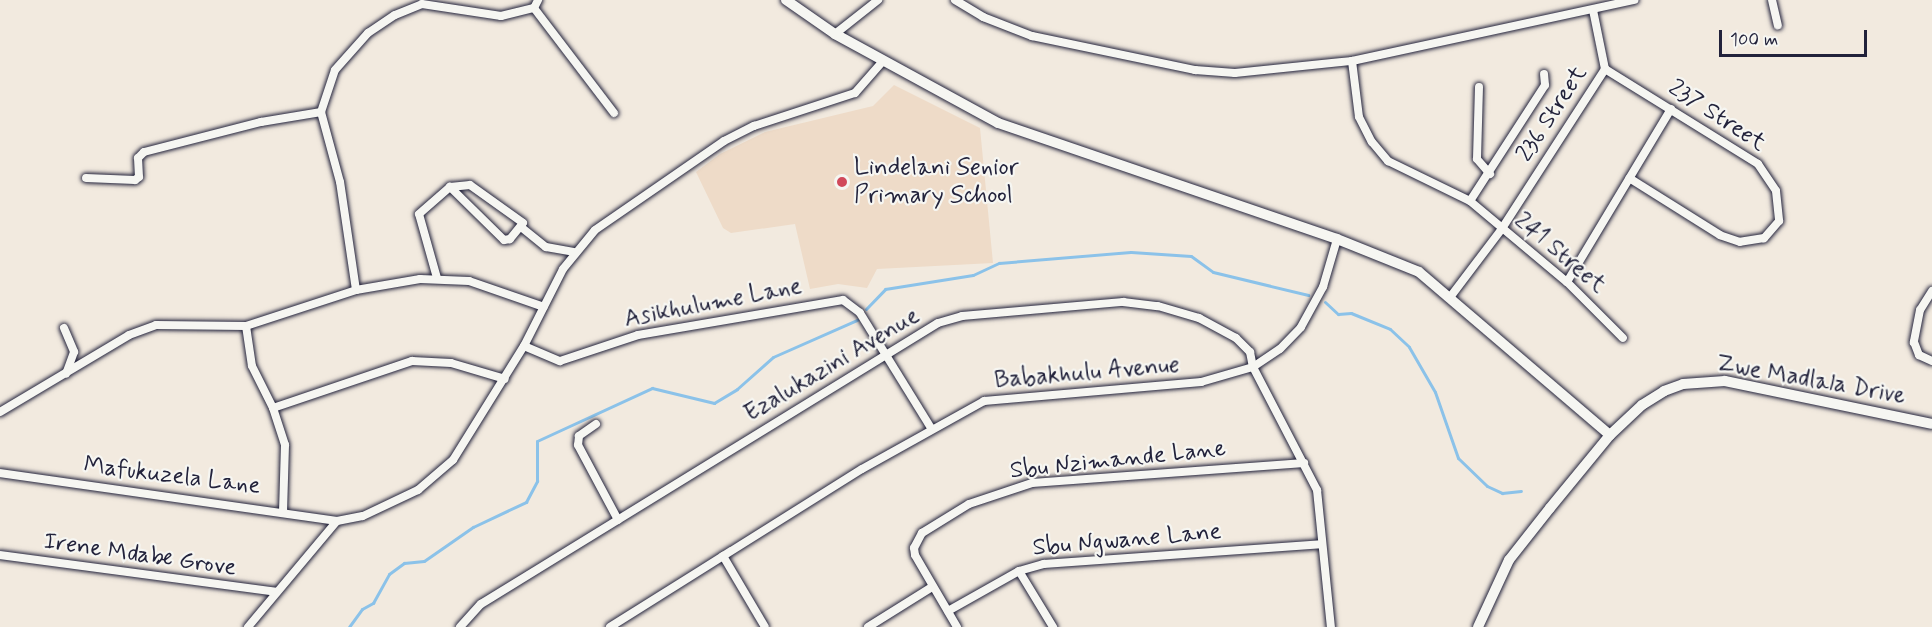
<!DOCTYPE html>
<html>
<head>
<meta charset="utf-8">
<style>
  body { margin:0 }
  #map { position:relative; width:1932px; height:627px; overflow:hidden; background:#f2eadf; font-family:Mynerve,sans-serif }
  div>[style] { position:absolute }
  .built>* { inset:0; background:#eedbc8 }
  .stream>* { height:3px; margin:-1.5px; padding:0 1.5px; transform-origin:1.5px; border-radius:1.5px; background:#8bc2e9 }
  .roads { filter:drop-shadow(0 0 2px #22223b) drop-shadow(0 0 2px #22223b) }
  .minor>* { height:8px; margin:-4px; padding:0 4px; transform-origin:4px; border-radius:4px; background:#f6f6f2 }
  .tertiary>* { height:10px; margin:-5px; padding:0 5px; transform-origin:5px; border-radius:5px; background:#f6f6f2 }
  .dots>* { width:16px; height:16px; translate:-50% -50%; box-sizing:border-box; border:3px solid #f6f6f2; border-radius:50% }
  span { translate:-50% -50%; white-space:nowrap; text-align:center; line-height:1.15; -webkit-text-stroke:4.5px #f6f6f2; paint-order:stroke }
  .street-label { font-size:24px; color:#22223b }
  .poi-label { font-size:24px; color:#22223b }
  .left { translate:0 -50%; text-align:left }
  .scale { position:absolute; left:1719px; top:30px; width:148px; height:27px; box-sizing:border-box; border:3px solid #22223b; border-top:0; padding-left:8px; font-size:18px; line-height:21px; white-space:nowrap; color:#22223b; -webkit-text-stroke:4px #f6f6f2; paint-order:stroke }
</style>
</head>
<body>
<div id="map">
  <div class="built">
    <div style="clip-path:polygon(894px 85px,980px 128px,993px 263px,877px 269px,867px 288px,838px 284px,810px 289px,795px 224px,731px 233px,723px 228px,696px 172px,720px 154px,765px 132px,873px 106px)"></div>
  </div>
  <div class="stream">
    <div style="left:1325px;top:302px;width:18px;rotate:43deg"></div>
    <div style="left:1338px;top:314px;width:13px;rotate:-4deg"></div>
    <div style="left:1351px;top:313px;width:42px;rotate:22.3deg"></div>
    <div style="left:1390px;top:329px;width:26px;rotate:43deg"></div>
    <div style="left:1409px;top:347px;width:52px;rotate:60deg"></div>
    <div style="left:1435px;top:392px;width:70px;rotate:70.8deg"></div>
    <div style="left:1458px;top:458px;width:40px;rotate:44deg"></div>
    <div style="left:1487px;top:486px;width:17px;rotate:25deg"></div>
    <div style="left:1502px;top:493px;width:19px;rotate:-6deg"></div>
    <div style="left:866px;top:309px;width:28px;rotate:-46deg"></div>
    <div style="left:885px;top:289px;width:89px;rotate:-9deg"></div>
    <div style="left:973px;top:275px;width:29px;rotate:-25deg"></div>
    <div style="left:999px;top:263px;width:132px;rotate:-4.8deg"></div>
    <div style="left:1131px;top:252px;width:60px;rotate:3.8deg"></div>
    <div style="left:1191px;top:256px;width:27px;rotate:36deg"></div>
    <div style="left:1213px;top:272px;width:98px;rotate:13.6deg"></div>
    <div style="left:349px;top:627px;width:22px;rotate:-54deg"></div>
    <div style="left:362px;top:609px;width:13px;rotate:-29deg"></div>
    <div style="left:373px;top:603px;width:33px;rotate:-61deg"></div>
    <div style="left:389px;top:574px;width:19px;rotate:-36deg"></div>
    <div style="left:404px;top:563px;width:20px;rotate:-6deg"></div>
    <div style="left:424px;top:561px;width:60px;rotate:-34.8deg"></div>
    <div style="left:473px;top:527px;width:59px;rotate:-25.3deg"></div>
    <div style="left:526px;top:502px;width:24px;rotate:-62deg"></div>
    <div style="left:537px;top:481px;width:40px;rotate:-90deg"></div>
    <div style="left:537px;top:441px;width:127px;rotate:-24.7deg"></div>
    <div style="left:652px;top:388px;width:64px;rotate:13.6deg"></div>
    <div style="left:714px;top:403px;width:27px;rotate:-31deg"></div>
    <div style="left:737px;top:389px;width:48px;rotate:-41.6deg"></div>
    <div style="left:773px;top:357px;width:92px;rotate:-23.8deg"></div>
  </div>
  <div class="roads">
    <div class="minor">
      <div style="left:955px;top:0;width:33px;rotate:31deg"></div>
      <div style="left:983px;top:17px;width:53px;rotate:21.2deg"></div>
      <div style="left:1032px;top:36px;width:167px;rotate:11.8deg"></div>
      <div style="left:1195px;top:70px;width:40px;rotate:4.3deg"></div>
      <div style="left:1235px;top:73px;width:118px;rotate:-5.9deg"></div>
      <div style="left:1352px;top:61px;width:289px;rotate:-12.2deg"></div>
      <div style="left:1772px;top:0;width:26px;rotate:77deg"></div>
      <div style="left:534px;top:8px;width:132px;rotate:52.7deg"></div>
      <div style="left:835px;top:34px;width:55px;rotate:-38.3deg"></div>
      <div style="left:1352px;top:61px;width:56px;rotate:82.9deg"></div>
      <div style="left:1359px;top:117px;width:28px;rotate:63deg"></div>
      <div style="left:1372px;top:142px;width:25px;rotate:50deg"></div>
      <div style="left:1388px;top:161px;width:91px;rotate:26deg"></div>
      <div style="left:1470px;top:201px;width:126px;rotate:39.9deg"></div>
      <div style="left:1567px;top:282px;width:79px;rotate:45deg"></div>
      <div style="left:1605px;top:69px;width:180px;rotate:31.8deg"></div>
      <div style="left:1758px;top:164px;width:32px;rotate:56deg"></div>
      <div style="left:1776px;top:191px;width:30px;rotate:84deg"></div>
      <div style="left:1779px;top:221px;width:23px;rotate:131deg"></div>
      <div style="left:1764px;top:238px;width:24px;rotate:171deg"></div>
      <div style="left:1740px;top:242px;width:21px;rotate:-161deg"></div>
      <div style="left:1720px;top:235px;width:107px;rotate:-147.9deg"></div>
      <div style="left:1479px;top:87px;width:72px;rotate:91.6deg"></div>
      <div style="left:1477px;top:159px;width:20px;rotate:49deg"></div>
      <div style="left:86px;top:178px;width:49px;rotate:2.3deg"></div>
      <div style="left:135px;top:180px;width:5px;rotate:-37deg"></div>
      <div style="left:139px;top:177px;width:19px;rotate:-93deg"></div>
      <div style="left:138px;top:158px;width:8px;rotate:-45deg"></div>
      <div style="left:144px;top:152px;width:121px;rotate:-14.4deg"></div>
      <div style="left:261px;top:122px;width:61px;rotate:-9.5deg"></div>
      <div style="left:1470px;top:201px;width:138px;rotate:-57.1deg"></div>
      <div style="left:1545px;top:85px;width:11px;rotate:-95deg"></div>
      <div style="left:521px;top:227px;width:32px;rotate:39deg"></div>
      <div style="left:546px;top:247px;width:28px;rotate:10deg"></div>
      <div style="left:437px;top:278px;width:66px;rotate:-105.7deg"></div>
      <div style="left:419px;top:214px;width:41px;rotate:-41.1deg"></div>
      <div style="left:450px;top:187px;width:20px;rotate:-6deg"></div>
      <div style="left:470px;top:185px;width:65px;rotate:35.6deg"></div>
      <div style="left:523px;top:223px;width:21px;rotate:129deg"></div>
      <div style="left:510px;top:239px;width:6px;rotate:171deg"></div>
      <div style="left:504px;top:240px;width:76px;rotate:-135.5deg"></div>
      <div style="left:1567px;top:282px;width:202px;rotate:-59deg"></div>
      <div style="left:356px;top:290px;width:109px;rotate:-98.4deg"></div>
      <div style="left:340px;top:182px;width:73px;rotate:-105.2deg"></div>
      <div style="left:321px;top:112px;width:44px;rotate:-71.6deg"></div>
      <div style="left:335px;top:70px;width:50px;rotate:-48.3deg"></div>
      <div style="left:368px;top:33px;width:32px;rotate:-34deg"></div>
      <div style="left:395px;top:15px;width:29px;rotate:-22deg"></div>
      <div style="left:422px;top:4px;width:80px;rotate:8.6deg"></div>
      <div style="left:501px;top:16px;width:34px;rotate:-14deg"></div>
      <div style="left:534px;top:8px;width:9px;rotate:-63deg"></div>
      <div style="left:1932px;top:291px;width:22px;rotate:122deg"></div>
      <div style="left:1920px;top:310px;width:33px;rotate:101deg"></div>
      <div style="left:1914px;top:342px;width:14px;rotate:69deg"></div>
      <div style="left:1919px;top:355px;width:14px;rotate:25deg"></div>
      <div style="left:1451px;top:296px;width:83px;rotate:-52.9deg"></div>
      <div style="left:1501px;top:230px;width:192px;rotate:-57.1deg"></div>
      <div style="left:1605px;top:69px;width:60px;rotate:-101.5deg"></div>
      <div style="left:246px;top:326px;width:40px;rotate:81.5deg"></div>
      <div style="left:252px;top:366px;width:47px;rotate:63.4deg"></div>
      <div style="left:273px;top:408px;width:39px;rotate:72deg"></div>
      <div style="left:285px;top:445px;width:66px;rotate:91.7deg"></div>
      <div style="left:64px;top:328px;width:26px;rotate:67deg"></div>
      <div style="left:74px;top:352px;width:23px;rotate:110deg"></div>
      <div style="left:524px;top:346px;width:39px;rotate:23deg"></div>
      <div style="left:560px;top:361px;width:82px;rotate:-18.4deg"></div>
      <div style="left:638px;top:335px;width:208px;rotate:-9.7deg"></div>
      <div style="left:843px;top:300px;width:21px;rotate:37deg"></div>
      <div style="left:860px;top:313px;width:135px;rotate:58.3deg"></div>
      <div style="left:273px;top:408px;width:147px;rotate:-18.7deg"></div>
      <div style="left:412px;top:361px;width:39px;rotate:3deg"></div>
      <div style="left:451px;top:363px;width:56px;rotate:16.5deg"></div>
      <div style="left:0;top:412px;width:150px;rotate:-30.8deg"></div>
      <div style="left:129px;top:335px;width:29px;rotate:-20deg"></div>
      <div style="left:156px;top:325px;width:90px;rotate:0.6deg"></div>
      <div style="left:246px;top:326px;width:116px;rotate:-18.1deg"></div>
      <div style="left:356px;top:290px;width:65px;rotate:-9.8deg"></div>
      <div style="left:420px;top:279px;width:49px;rotate:2.3deg"></div>
      <div style="left:469px;top:281px;width:79px;rotate:19.1deg"></div>
      <div style="left:596px;top:424px;width:21px;rotate:145deg"></div>
      <div style="left:579px;top:436px;width:9px;rotate:96deg"></div>
      <div style="left:578px;top:445px;width:85px;rotate:61.9deg"></div>
      <div style="left:0;top:473px;width:340px;rotate:8.1deg"></div>
      <div style="left:0;top:555px;width:278px;rotate:7.6deg"></div>
      <div style="left:723px;top:556px;width:82px;rotate:59.4deg"></div>
      <div style="left:1019px;top:571px;width:66px;rotate:58.7deg"></div>
      <div style="left:948px;top:611px;width:81px;rotate:-29.4deg"></div>
      <div style="left:1019px;top:571px;width:26px;rotate:-16deg"></div>
      <div style="left:1044px;top:564px;width:277px;rotate:-4.1deg"></div>
      <div style="left:248px;top:627px;width:138px;rotate:-50deg"></div>
      <div style="left:337px;top:521px;width:26px;rotate:-11deg"></div>
      <div style="left:363px;top:516px;width:61px;rotate:-25.3deg"></div>
      <div style="left:418px;top:490px;width:46px;rotate:-40.6deg"></div>
      <div style="left:453px;top:460px;width:134px;rotate:-58.1deg"></div>
      <div style="left:524px;top:346px;width:86px;rotate:-63.1deg"></div>
      <div style="left:563px;top:269px;width:50px;rotate:-50.6deg"></div>
      <div style="left:595px;top:230px;width:157px;rotate:-34.6deg"></div>
      <div style="left:724px;top:141px;width:34px;rotate:-27deg"></div>
      <div style="left:754px;top:126px;width:106px;rotate:-18.1deg"></div>
      <div style="left:855px;top:93px;width:43px;rotate:-48.8deg"></div>
      <div style="left:460px;top:627px;width:31px;rotate:-48deg"></div>
      <div style="left:481px;top:604px;width:536px;rotate:-31.59deg"></div>
      <div style="left:938px;top:323px;width:25px;rotate:-16deg"></div>
      <div style="left:962px;top:316px;width:162px;rotate:-5deg"></div>
      <div style="left:1123px;top:302px;width:35px;rotate:7deg"></div>
      <div style="left:1158px;top:306px;width:43px;rotate:16.3deg"></div>
      <div style="left:1199px;top:318px;width:42px;rotate:28.4deg"></div>
      <div style="left:1236px;top:338px;width:20px;rotate:45deg"></div>
      <div style="left:1250px;top:352px;width:15px;rotate:79deg"></div>
      <div style="left:1253px;top:367px;width:139px;rotate:62.5deg"></div>
      <div style="left:1317px;top:490px;width:138px;rotate:84.2deg"></div>
      <div style="left:610px;top:627px;width:297px;rotate:-32.1deg"></div>
      <div style="left:862px;top:469px;width:140px;rotate:-29.1deg"></div>
      <div style="left:984px;top:401px;width:218px;rotate:-5deg"></div>
      <div style="left:1201px;top:382px;width:54px;rotate:-16.1deg"></div>
      <div style="left:1253px;top:367px;width:32px;rotate:-34deg"></div>
      <div style="left:1280px;top:349px;width:30px;rotate:-46deg"></div>
      <div style="left:1301px;top:327px;width:46px;rotate:-61.2deg"></div>
      <div style="left:1323px;top:287px;width:50px;rotate:-73.7deg"></div>
      <div style="left:868px;top:627px;width:75px;rotate:-32deg"></div>
      <div style="left:957px;top:627px;width:83px;rotate:-120.3deg"></div>
      <div style="left:915px;top:555px;width:7px;rotate:-98deg"></div>
      <div style="left:914px;top:548px;width:17px;rotate:-62deg"></div>
      <div style="left:922px;top:533px;width:55px;rotate:-31.7deg"></div>
      <div style="left:969px;top:504px;width:66px;rotate:-18.4deg"></div>
      <div style="left:1032px;top:483px;width:273px;rotate:-4.2deg"></div>
    </div>
    <div class="tertiary">
      <div style="left:786px;top:0;width:60px;rotate:34.8deg"></div>
      <div style="left:835px;top:34px;width:186px;rotate:28.6deg"></div>
      <div style="left:998px;top:123px;width:358px;rotate:18.9deg"></div>
      <div style="left:1337px;top:239px;width:88px;rotate:21.9deg"></div>
      <div style="left:1419px;top:272px;width:251px;rotate:40.5deg"></div>
      <div style="left:1478px;top:627px;width:74px;rotate:-65.2deg"></div>
      <div style="left:1509px;top:560px;width:66px;rotate:-51.7deg"></div>
      <div style="left:1550px;top:508px;width:94px;rotate:-50.6deg"></div>
      <div style="left:1610px;top:435px;width:44px;rotate:-43.2deg"></div>
      <div style="left:1642px;top:405px;width:26px;rotate:-32deg"></div>
      <div style="left:1664px;top:391px;width:20px;rotate:-20deg"></div>
      <div style="left:1683px;top:384px;width:42px;rotate:-4.1deg"></div>
      <div style="left:1725px;top:381px;width:211px;rotate:11.7deg"></div>
    </div>
  </div>
  <div class="dots">
    <div style="left:842px;top:182px;background:#d1495b"></div>
  </div>
  <div class="street-label">
    <span style="left:1552px;top:114px;rotate:-57deg">236 Street</span>
    <span style="left:1717px;top:116px;rotate:33deg">237 Street</span>
    <span style="left:1560px;top:253px;rotate:40deg">241 Street</span>
    <span style="left:713px;top:303px;rotate:-11deg">Asikhulume Lane</span>
    <span style="left:832px;top:365px;rotate:-31deg">Ezalukazini Avenue</span>
    <span style="left:1087px;top:373px;rotate:-5deg">Babakhulu Avenue</span>
    <span style="left:1811px;top:380px;rotate:10deg">Zwe Madlala Drive</span>
    <span style="left:1118px;top:460px;rotate:-6deg">Sbu Nzimande Lane</span>
    <span style="left:172px;top:476px;rotate:7deg">Mafukuzela Lane</span>
    <span style="left:1127px;top:540px;rotate:-5deg">Sbu Ngwane Lane</span>
    <span style="left:140px;top:555px;rotate:8deg">Irene Mdabe Grove</span>
  </div>
  <div class="poi-label">
    <span class="left" style="left:854px;top:182px">Lindelani Senior<br>Primary School</span>
  </div>
  <div class="scale">100 m</div>
</div>
</body>
</html>
